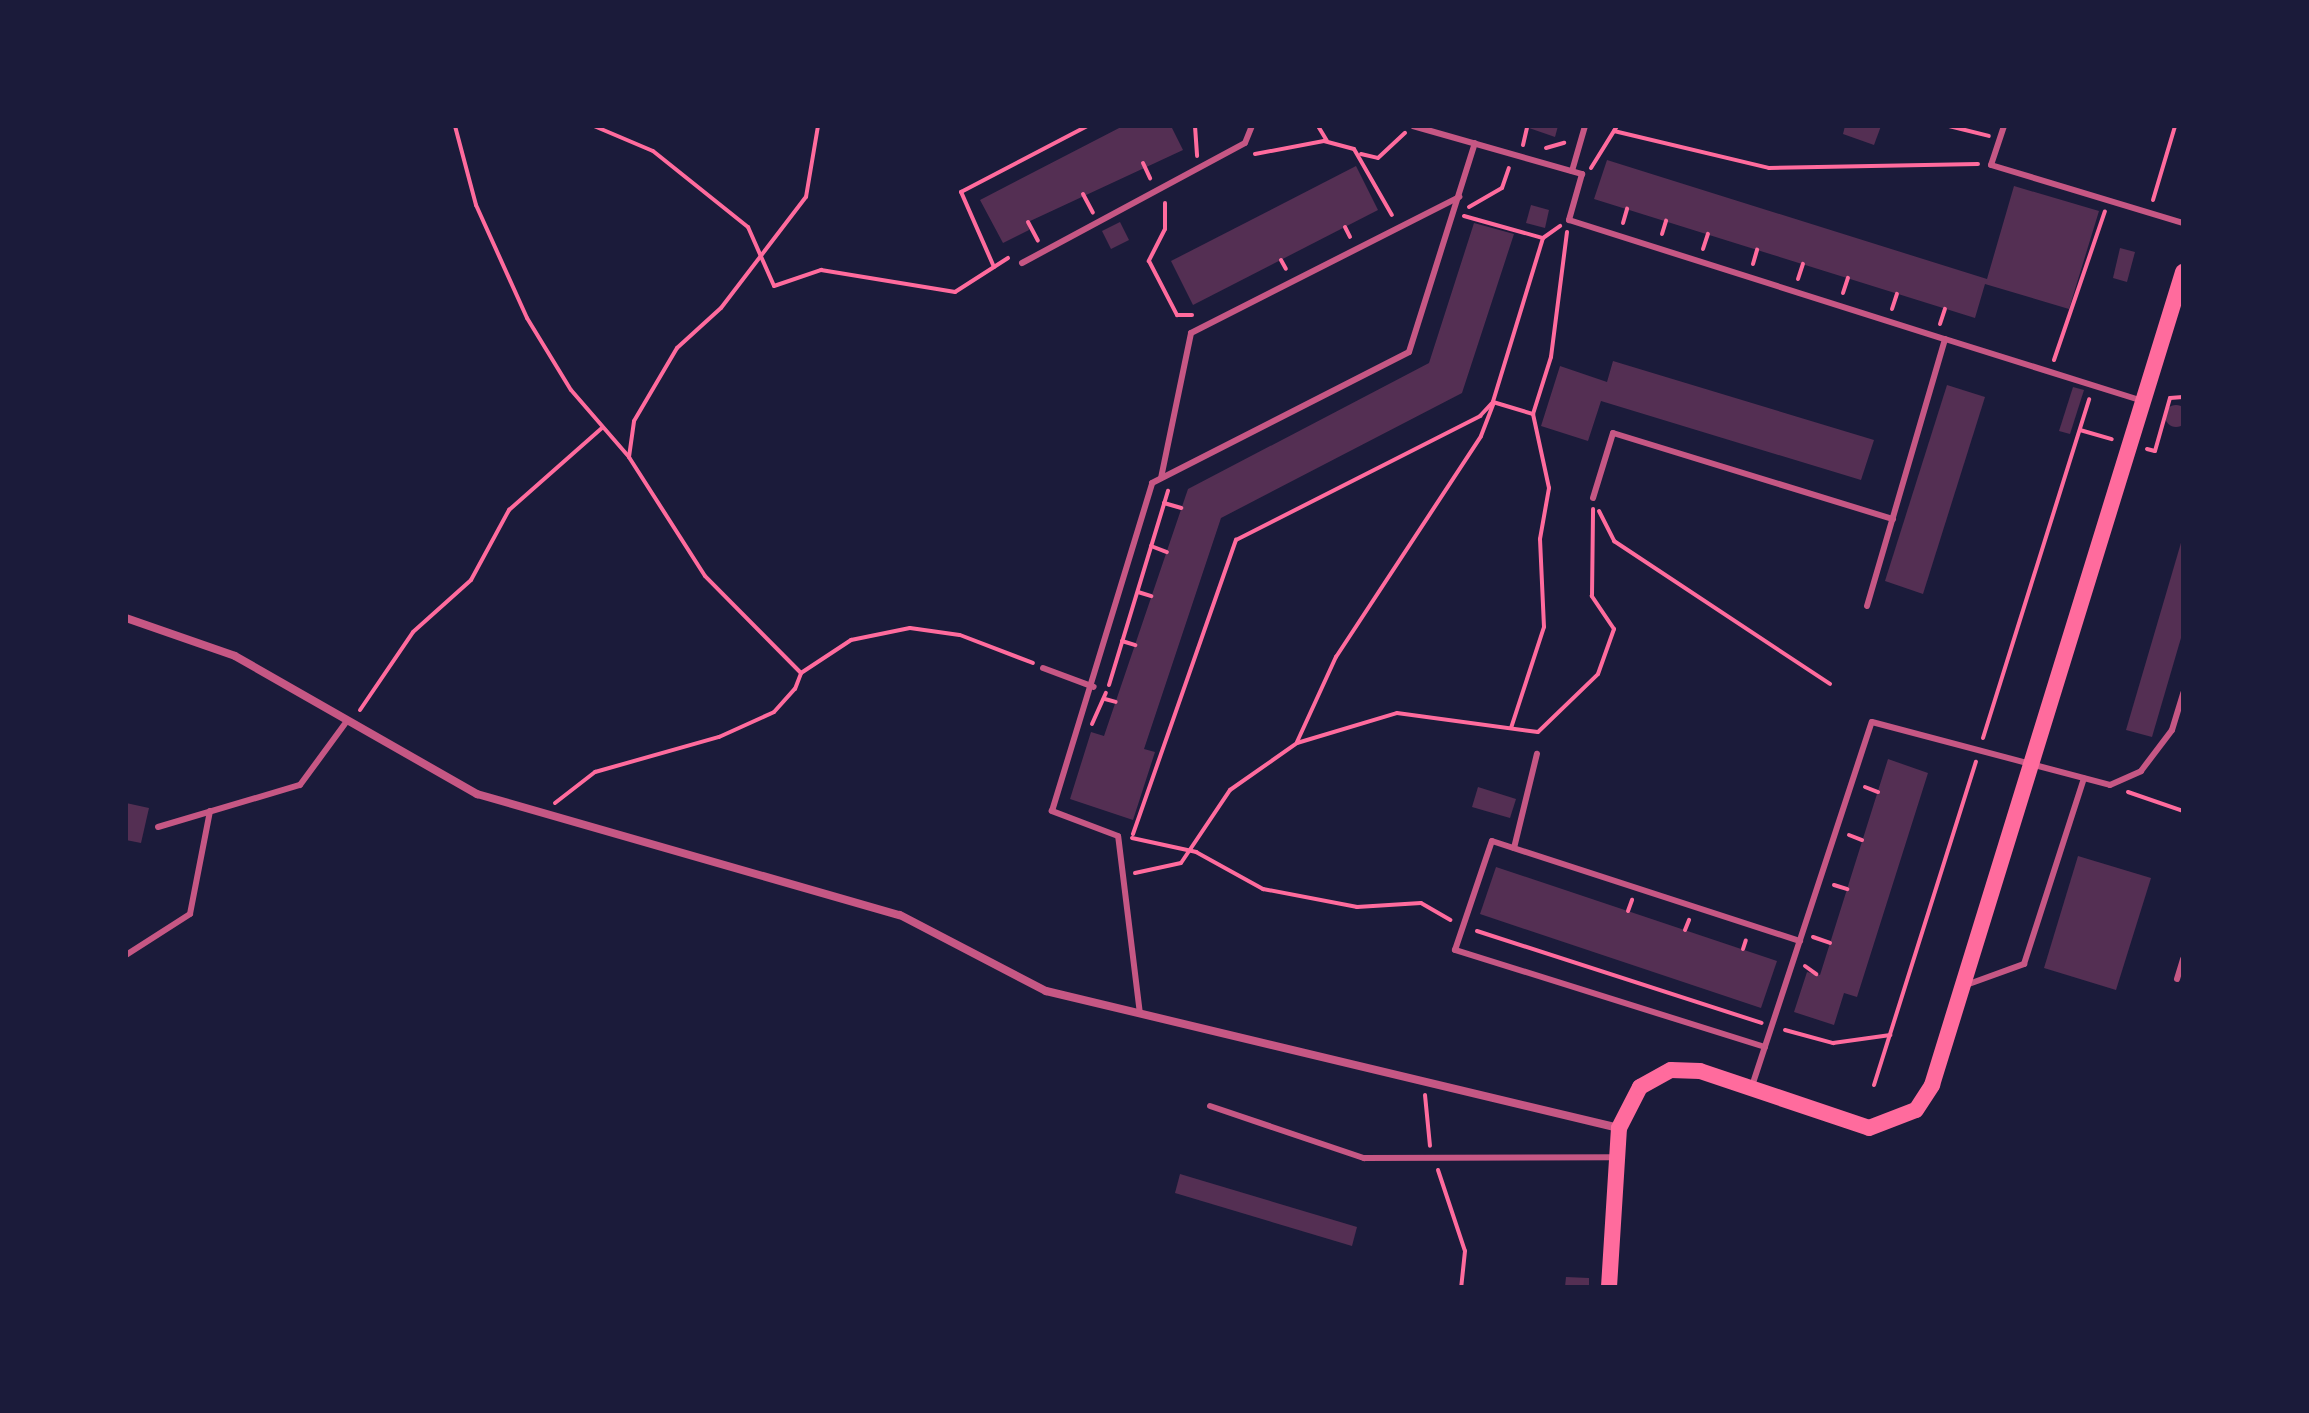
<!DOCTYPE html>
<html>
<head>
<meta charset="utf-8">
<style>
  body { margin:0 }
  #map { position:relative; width:2309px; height:1413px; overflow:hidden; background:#1b1b3a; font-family:"Crimson Pro",serif }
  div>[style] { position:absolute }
  .building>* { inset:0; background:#542f53 }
  .round { border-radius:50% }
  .path>* { height:4px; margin:-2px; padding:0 2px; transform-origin:2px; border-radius:2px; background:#ff6b9d }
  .service>* { height:6px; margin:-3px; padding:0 3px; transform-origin:3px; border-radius:3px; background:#c65784 }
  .minor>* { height:8px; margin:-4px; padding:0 4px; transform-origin:4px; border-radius:4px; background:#c65784 }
  .secondary>* { height:16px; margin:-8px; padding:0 8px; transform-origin:8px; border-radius:8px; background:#ff6b9d }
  span { translate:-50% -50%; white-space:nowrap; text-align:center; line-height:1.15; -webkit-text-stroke:6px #1b1b3a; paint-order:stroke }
  .frame { position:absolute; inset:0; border:128px solid #1b1b3a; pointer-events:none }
</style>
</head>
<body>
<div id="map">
  <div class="building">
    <div style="clip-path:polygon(1123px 126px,1171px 126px,1183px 150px,1028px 222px,1029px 230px,1003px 243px,980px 200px)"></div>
    <div style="clip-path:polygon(1523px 126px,1558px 126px,1555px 137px)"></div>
    <div style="clip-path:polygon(1845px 126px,1881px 126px,1874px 145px,1843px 134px)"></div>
    <div style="clip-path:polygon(1607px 160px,1987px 279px,2014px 186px,2099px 211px,2069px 309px,1985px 284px,1975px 318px,1594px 199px)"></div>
    <div style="clip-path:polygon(1356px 166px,1378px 210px,1193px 305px,1171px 261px)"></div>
    <div style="clip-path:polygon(1531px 205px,1549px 210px,1545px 228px,1526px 223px)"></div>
    <div style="clip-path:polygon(1120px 222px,1129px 240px,1111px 249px,1102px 231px)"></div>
    <div style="clip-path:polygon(1474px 223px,1514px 234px,1462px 393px,1221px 518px,1144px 749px,1155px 752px,1133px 820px,1070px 799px,1091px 732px,1104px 736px,1188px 489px,1429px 363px)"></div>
    <div style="clip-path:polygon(2120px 248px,2135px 252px,2127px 282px,2113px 278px)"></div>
    <div style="clip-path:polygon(1613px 361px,1874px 440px,1861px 480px,1601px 401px,1588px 441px,1541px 426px,1560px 366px,1607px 382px)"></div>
    <div style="clip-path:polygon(1947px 385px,1985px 397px,1923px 594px,1885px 581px)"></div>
    <div style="clip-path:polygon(2073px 387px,2084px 390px,2070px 434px,2059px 431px)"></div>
    <div class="round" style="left:2165px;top:405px;width:22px;height:22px"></div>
    <div style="clip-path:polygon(2183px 536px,2183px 631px,2152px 737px,2126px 730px)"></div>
    <div style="clip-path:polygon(1888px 759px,1928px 773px,1857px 997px,1844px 993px,1834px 1025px,1794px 1012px,1807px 972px,1820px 975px)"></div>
    <div style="clip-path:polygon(1478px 787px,1516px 799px,1510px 818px,1472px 807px)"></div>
    <div style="clip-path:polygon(126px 803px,149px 808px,141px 843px,126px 840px)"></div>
    <div style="clip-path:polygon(2078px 856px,2151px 878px,2116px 990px,2044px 968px)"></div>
    <div style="clip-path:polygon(1496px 867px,1777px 961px,1761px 1008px,1480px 914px)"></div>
    <div style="clip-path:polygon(1180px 1174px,1357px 1227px,1352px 1246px,1175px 1193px)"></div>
    <div style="clip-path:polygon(1566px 1277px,1589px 1278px,1589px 1287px,1565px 1287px)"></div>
  </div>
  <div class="path">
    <div style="left:455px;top:126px;width:82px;rotate:75.1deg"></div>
    <div style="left:476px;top:205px;width:124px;rotate:65.7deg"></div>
    <div style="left:527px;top:318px;width:84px;rotate:58.6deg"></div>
    <div style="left:571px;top:390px;width:89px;rotate:49.1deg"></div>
    <div style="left:594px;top:126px;width:64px;rotate:23deg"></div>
    <div style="left:653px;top:151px;width:122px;rotate:38.7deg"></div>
    <div style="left:748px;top:227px;width:64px;rotate:66.2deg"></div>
    <div style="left:774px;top:286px;width:50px;rotate:-18.8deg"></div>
    <div style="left:821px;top:270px;width:136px;rotate:9.3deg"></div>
    <div style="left:955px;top:292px;width:63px;rotate:-32.7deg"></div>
    <div style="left:1195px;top:126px;width:30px;rotate:86deg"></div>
    <div style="left:1318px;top:126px;width:17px;rotate:59deg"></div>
    <div style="left:1949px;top:126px;width:41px;rotate:14deg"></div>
    <div style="left:1614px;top:131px;width:159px;rotate:13.4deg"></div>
    <div style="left:1769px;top:168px;width:209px;rotate:-1.1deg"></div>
    <div style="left:1523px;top:145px;width:17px;rotate:-77deg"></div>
    <div style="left:1546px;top:148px;width:19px;rotate:-16deg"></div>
    <div style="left:1255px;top:154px;width:70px;rotate:-10.7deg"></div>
    <div style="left:1324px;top:141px;width:31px;rotate:15deg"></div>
    <div style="left:1354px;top:149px;width:76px;rotate:60.1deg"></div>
    <div style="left:1361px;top:154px;width:17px;rotate:13deg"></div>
    <div style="left:1378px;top:158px;width:37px;rotate:-43deg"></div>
    <div style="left:1143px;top:163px;width:17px;rotate:65deg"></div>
    <div style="left:1591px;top:168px;width:49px;rotate:-58.2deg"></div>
    <div style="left:1083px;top:194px;width:21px;rotate:62deg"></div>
    <div style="left:2153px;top:200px;width:77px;rotate:-73.4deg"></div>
    <div style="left:1165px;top:203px;width:26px;rotate:90deg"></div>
    <div style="left:1165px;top:229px;width:36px;rotate:117deg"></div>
    <div style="left:1149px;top:261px;width:61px;rotate:62.6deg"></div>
    <div style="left:1177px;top:315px;width:15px"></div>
    <div style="left:1469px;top:207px;width:38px;rotate:-30deg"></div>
    <div style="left:1502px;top:188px;width:21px;rotate:-71deg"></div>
    <div style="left:1464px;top:216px;width:82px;rotate:15.6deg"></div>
    <div style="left:1543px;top:238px;width:171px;rotate:107deg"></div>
    <div style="left:1493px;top:402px;width:42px;rotate:16.7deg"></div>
    <div style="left:1533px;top:414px;width:76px;rotate:77.8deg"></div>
    <div style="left:1549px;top:488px;width:52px;rotate:100deg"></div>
    <div style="left:1540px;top:539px;width:88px;rotate:87.4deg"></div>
    <div style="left:1544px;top:627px;width:106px;rotate:108.1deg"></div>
    <div style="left:1028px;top:222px;width:21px;rotate:62deg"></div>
    <div style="left:1623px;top:223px;width:15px;rotate:-74deg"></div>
    <div style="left:1345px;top:227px;width:11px;rotate:63deg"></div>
    <div style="left:1662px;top:234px;width:14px;rotate:-73deg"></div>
    <div style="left:1543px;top:238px;width:21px;rotate:-35deg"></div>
    <div style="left:1703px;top:249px;width:16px;rotate:-72deg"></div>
    <div style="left:1281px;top:260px;width:10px;rotate:61deg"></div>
    <div style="left:1753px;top:264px;width:15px;rotate:-74deg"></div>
    <div style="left:994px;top:267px;width:82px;rotate:-113.7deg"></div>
    <div style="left:961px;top:192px;width:142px;rotate:-27.6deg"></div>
    <div style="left:1798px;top:279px;width:16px;rotate:-72deg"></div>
    <div style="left:1843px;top:293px;width:16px;rotate:-72deg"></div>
    <div style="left:1892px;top:309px;width:16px;rotate:-72deg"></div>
    <div style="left:1940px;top:324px;width:16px;rotate:-72deg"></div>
    <div style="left:2054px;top:360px;width:157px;rotate:-71.1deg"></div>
    <div style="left:1533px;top:414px;width:60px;rotate:-72.5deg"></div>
    <div style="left:1551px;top:357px;width:126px;rotate:-82.7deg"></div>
    <div style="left:2080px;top:430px;width:33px;rotate:16deg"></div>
    <div style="left:2147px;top:449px;width:8px;rotate:14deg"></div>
    <div style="left:2155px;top:451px;width:55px;rotate:-74.2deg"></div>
    <div style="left:2170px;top:398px;width:13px;rotate:-4deg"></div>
    <div style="left:1164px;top:503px;width:18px;rotate:16deg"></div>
    <div style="left:1599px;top:511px;width:34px;rotate:63deg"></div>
    <div style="left:1614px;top:541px;width:259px;rotate:33.5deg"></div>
    <div style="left:1151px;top:546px;width:17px;rotate:21deg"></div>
    <div style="left:1138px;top:592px;width:14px;rotate:17deg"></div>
    <div style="left:1122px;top:641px;width:14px;rotate:17deg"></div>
    <div style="left:801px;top:673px;width:60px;rotate:-33.4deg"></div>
    <div style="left:851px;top:640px;width:60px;rotate:-11.5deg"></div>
    <div style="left:910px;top:628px;width:50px;rotate:8deg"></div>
    <div style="left:960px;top:635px;width:78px;rotate:21deg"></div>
    <div style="left:1109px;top:685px;width:203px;rotate:-73.1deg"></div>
    <div style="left:1105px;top:699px;width:11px;rotate:15deg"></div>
    <div style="left:360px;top:710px;width:94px;rotate:-55.8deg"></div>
    <div style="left:413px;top:632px;width:78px;rotate:-41.9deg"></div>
    <div style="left:471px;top:580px;width:80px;rotate:-61.5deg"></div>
    <div style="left:509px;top:510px;width:125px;rotate:-41.4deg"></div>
    <div style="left:1092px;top:724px;width:34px;rotate:-66deg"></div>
    <div style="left:1983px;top:738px;width:355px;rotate:-72.6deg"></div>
    <div style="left:1297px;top:742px;width:94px;rotate:-65.4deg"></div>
    <div style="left:1336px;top:657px;width:264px;rotate:-56.7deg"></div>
    <div style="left:1481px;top:436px;width:34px;rotate:-69deg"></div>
    <div style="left:1865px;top:787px;width:14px;rotate:21deg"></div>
    <div style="left:2128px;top:792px;width:58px;rotate:19.1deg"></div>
    <div style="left:555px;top:803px;width:51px;rotate:-37.8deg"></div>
    <div style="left:595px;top:772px;width:129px;rotate:-15.8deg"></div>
    <div style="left:719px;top:737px;width:60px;rotate:-24.4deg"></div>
    <div style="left:774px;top:712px;width:31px;rotate:-48deg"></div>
    <div style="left:795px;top:689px;width:17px;rotate:-69deg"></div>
    <div style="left:801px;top:673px;width:136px;rotate:-134.7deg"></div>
    <div style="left:705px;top:576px;width:141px;rotate:-122.6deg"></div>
    <div style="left:629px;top:457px;width:36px;rotate:-82deg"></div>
    <div style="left:634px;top:421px;width:85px;rotate:-59.5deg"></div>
    <div style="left:677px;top:348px;width:59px;rotate:-42.3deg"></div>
    <div style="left:721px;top:308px;width:140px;rotate:-52.6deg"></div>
    <div style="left:806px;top:197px;width:72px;rotate:-80.4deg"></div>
    <div style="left:1133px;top:834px;width:312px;rotate:-70.7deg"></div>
    <div style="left:1236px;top:540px;width:274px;rotate:-26.9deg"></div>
    <div style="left:1480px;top:416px;width:19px;rotate:-47deg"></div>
    <div style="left:1849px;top:835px;width:14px;rotate:21deg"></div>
    <div style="left:1132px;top:838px;width:66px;rotate:12.3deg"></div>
    <div style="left:1196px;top:852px;width:77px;rotate:28.9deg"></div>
    <div style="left:1263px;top:889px;width:96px;rotate:10.8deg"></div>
    <div style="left:1357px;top:907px;width:64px;rotate:-3.6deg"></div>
    <div style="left:1421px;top:903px;width:34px;rotate:30deg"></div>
    <div style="left:1135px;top:873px;width:47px;rotate:-12.3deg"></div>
    <div style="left:1181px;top:863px;width:88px;rotate:-56.1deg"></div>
    <div style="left:1230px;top:790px;width:82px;rotate:-35deg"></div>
    <div style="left:1297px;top:743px;width:104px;rotate:-16.7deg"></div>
    <div style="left:1397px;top:713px;width:142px;rotate:7.7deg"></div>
    <div style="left:1538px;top:732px;width:83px;rotate:-44deg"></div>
    <div style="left:1598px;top:674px;width:48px;rotate:-70.4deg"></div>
    <div style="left:1614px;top:629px;width:40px;rotate:-124deg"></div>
    <div style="left:1592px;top:596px;width:87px;rotate:-89.3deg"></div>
    <div style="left:1834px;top:885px;width:14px;rotate:17deg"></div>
    <div style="left:1628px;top:911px;width:12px;rotate:-70deg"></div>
    <div style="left:1685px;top:930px;width:11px;rotate:-68deg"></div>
    <div style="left:1477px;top:931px;width:299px;rotate:17.9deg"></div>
    <div style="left:1813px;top:937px;width:18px;rotate:19deg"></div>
    <div style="left:1743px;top:949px;width:9px;rotate:-72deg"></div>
    <div style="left:1805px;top:966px;width:14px;rotate:36deg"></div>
    <div style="left:1785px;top:1030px;width:50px;rotate:15.2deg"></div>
    <div style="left:1833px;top:1043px;width:58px;rotate:-8deg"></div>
    <div style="left:1874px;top:1085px;width:339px;rotate:-72.5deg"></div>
    <div style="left:1425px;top:1095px;width:51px;rotate:84.4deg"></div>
    <div style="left:1438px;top:1170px;width:85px;rotate:71.6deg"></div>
    <div style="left:1465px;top:1251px;width:36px;rotate:96deg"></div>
  </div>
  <div class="service">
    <div style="left:1413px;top:126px;width:176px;rotate:15.9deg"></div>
    <div style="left:1582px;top:174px;width:48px;rotate:105.8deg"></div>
    <div style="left:1569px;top:220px;width:394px;rotate:17.6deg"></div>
    <div style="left:2004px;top:126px;width:41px;rotate:108.4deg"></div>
    <div style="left:1991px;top:165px;width:201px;rotate:16.8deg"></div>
    <div style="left:1572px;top:171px;width:47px;rotate:-73.9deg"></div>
    <div style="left:1022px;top:263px;width:253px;rotate:-28.3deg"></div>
    <div style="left:1245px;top:143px;width:18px;rotate:-68deg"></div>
    <div style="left:1161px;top:478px;width:148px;rotate:-78.3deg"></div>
    <div style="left:1191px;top:333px;width:301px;rotate:-26.9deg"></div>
    <div style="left:1593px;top:498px;width:68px;rotate:-72.9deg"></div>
    <div style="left:1613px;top:433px;width:293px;rotate:17.1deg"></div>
    <div style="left:1867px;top:606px;width:278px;rotate:-73.7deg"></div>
    <div style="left:1945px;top:339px;width:204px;rotate:17.4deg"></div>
    <div style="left:1043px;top:668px;width:54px;rotate:20.4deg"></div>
    <div style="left:158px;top:827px;width:148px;rotate:-16.5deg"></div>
    <div style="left:300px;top:785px;width:79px;rotate:-53.7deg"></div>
    <div style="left:1514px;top:848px;width:97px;rotate:-76.3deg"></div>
    <div style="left:126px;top:955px;width:76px;rotate:-32.6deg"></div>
    <div style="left:190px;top:914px;width:105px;rotate:-79deg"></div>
    <div style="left:2177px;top:979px;width:21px;rotate:-73deg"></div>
    <div style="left:1966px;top:985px;width:62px;rotate:-19.9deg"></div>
    <div style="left:2024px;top:964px;width:195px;rotate:-72.1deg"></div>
    <div style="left:1140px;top:1014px;width:179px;rotate:-97deg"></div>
    <div style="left:1118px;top:836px;width:71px;rotate:-159.3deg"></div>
    <div style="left:1052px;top:811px;width:343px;rotate:-73deg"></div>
    <div style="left:1152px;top:483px;width:288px;rotate:-27deg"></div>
    <div style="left:1409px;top:352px;width:219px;rotate:-72.5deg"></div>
    <div style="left:1765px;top:1047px;width:325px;rotate:-162.6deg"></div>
    <div style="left:1455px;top:950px;width:115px;rotate:-71.3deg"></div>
    <div style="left:1492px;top:841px;width:324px;rotate:18deg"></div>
    <div style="left:1752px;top:1086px;width:383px;rotate:-71.8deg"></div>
    <div style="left:1872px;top:722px;width:246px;rotate:14.8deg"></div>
    <div style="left:2110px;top:785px;width:34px;rotate:-24deg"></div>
    <div style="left:2141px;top:771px;width:51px;rotate:-52.9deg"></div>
    <div style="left:2172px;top:730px;width:39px;rotate:-73deg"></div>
    <div style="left:1210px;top:1106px;width:163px;rotate:18.7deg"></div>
    <div style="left:1364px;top:1158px;width:250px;rotate:-0.2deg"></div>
  </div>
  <div class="minor">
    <div style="left:126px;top:618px;width:115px;rotate:19.2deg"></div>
    <div style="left:235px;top:656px;width:279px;rotate:29.7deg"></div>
    <div style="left:477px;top:794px;width:440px;rotate:16deg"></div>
    <div style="left:900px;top:915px;width:165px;rotate:27.5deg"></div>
    <div style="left:1046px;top:991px;width:589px;rotate:13.45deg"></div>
  </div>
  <div class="secondary">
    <div style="left:1609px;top:1287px;width:159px;rotate:-86.4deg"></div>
    <div style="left:1619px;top:1128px;width:46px;rotate:-62.9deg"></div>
    <div style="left:1640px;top:1087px;width:35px;rotate:-29deg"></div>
    <div style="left:1671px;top:1070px;width:29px;rotate:2deg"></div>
    <div style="left:1700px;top:1071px;width:178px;rotate:18.6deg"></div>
    <div style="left:1869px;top:1128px;width:50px;rotate:-21deg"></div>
    <div style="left:1916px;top:1110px;width:30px;rotate:-57deg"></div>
    <div style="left:1932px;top:1085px;width:851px;rotate:-72.84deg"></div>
  </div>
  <div class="frame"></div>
</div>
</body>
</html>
